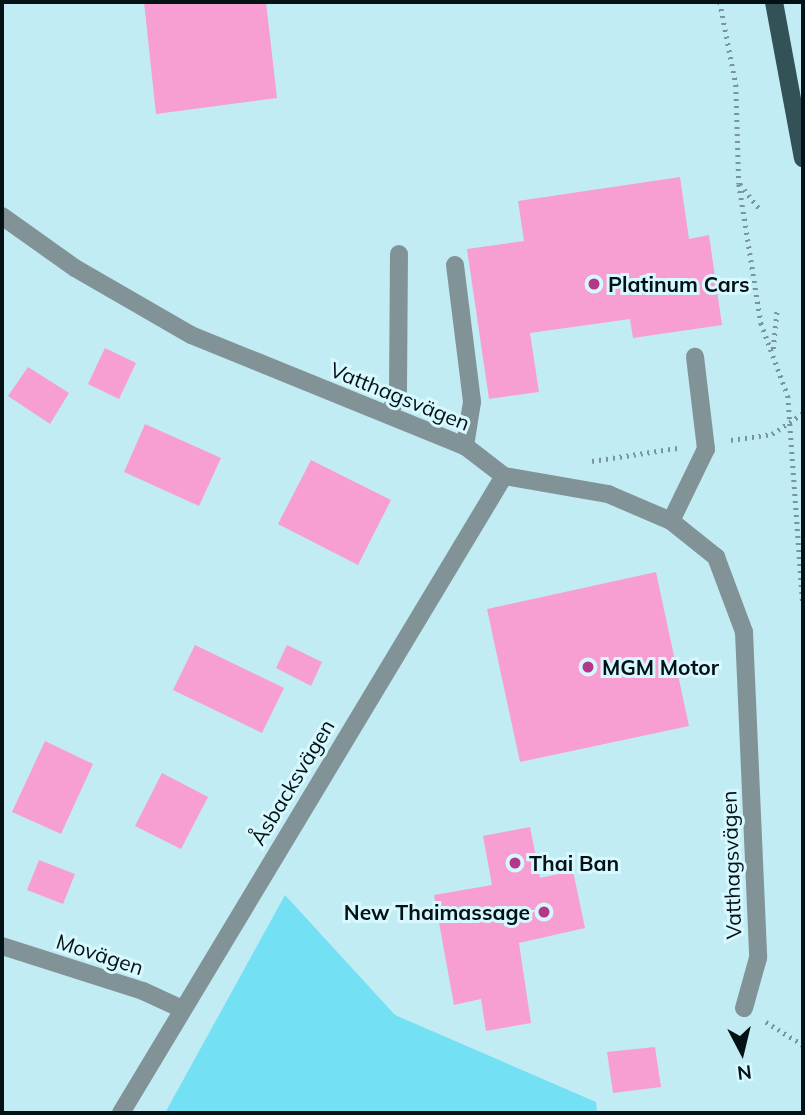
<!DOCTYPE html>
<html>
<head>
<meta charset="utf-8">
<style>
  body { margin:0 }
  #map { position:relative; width:805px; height:1115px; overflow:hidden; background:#c2ecf4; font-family:Mulish,sans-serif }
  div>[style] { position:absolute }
  .green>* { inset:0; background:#74e0f4 }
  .building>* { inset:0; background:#f79fd2 }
  .path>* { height:4.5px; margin-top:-2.25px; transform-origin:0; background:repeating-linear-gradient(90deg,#77969c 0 2px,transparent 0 7px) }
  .minor>* { height:18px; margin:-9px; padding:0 9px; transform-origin:9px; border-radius:9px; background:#829397 }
  .major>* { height:18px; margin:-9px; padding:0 9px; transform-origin:9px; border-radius:9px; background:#335258 }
  .dots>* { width:19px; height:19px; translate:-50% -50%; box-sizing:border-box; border:4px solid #d6f8fe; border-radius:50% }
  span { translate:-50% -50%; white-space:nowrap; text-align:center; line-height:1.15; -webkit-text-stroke:6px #d6f8fe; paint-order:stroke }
  .poi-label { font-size:21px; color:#041215; font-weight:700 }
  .left { translate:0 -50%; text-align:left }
  .right { translate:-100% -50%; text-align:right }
  .street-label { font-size:21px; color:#041215 }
  .frame { position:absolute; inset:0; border:4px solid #041215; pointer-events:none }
  .north { position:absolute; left:707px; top:1017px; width:70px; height:70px; -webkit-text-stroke:5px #d6f8fe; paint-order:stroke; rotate:173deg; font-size:19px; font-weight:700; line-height:28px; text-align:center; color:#041215 }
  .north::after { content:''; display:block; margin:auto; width:24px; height:32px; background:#041215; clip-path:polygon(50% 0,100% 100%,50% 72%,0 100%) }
</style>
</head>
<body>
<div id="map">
  <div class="green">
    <div style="clip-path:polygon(285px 895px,395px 1015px,596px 1102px,597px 1113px,165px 1113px)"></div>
  </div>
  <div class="building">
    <div style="clip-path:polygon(144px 2px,266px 2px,277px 98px,156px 114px)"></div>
    <div style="clip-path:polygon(680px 177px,689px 239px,709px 235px,722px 325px,633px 338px,630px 319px,530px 333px,539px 392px,489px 399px,467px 249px,524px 241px,518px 201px)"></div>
    <div style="clip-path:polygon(105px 348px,136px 363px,119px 399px,88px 384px)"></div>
    <div style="clip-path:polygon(28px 367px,69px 393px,50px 424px,8px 396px)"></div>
    <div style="clip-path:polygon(145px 424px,221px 458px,199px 506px,124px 472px)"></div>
    <div style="clip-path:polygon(311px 460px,391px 500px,358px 565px,278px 524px)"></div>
    <div style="clip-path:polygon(656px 572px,689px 726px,520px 762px,487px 609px)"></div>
    <div style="clip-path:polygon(195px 645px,284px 688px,262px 733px,173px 690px)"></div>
    <div style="clip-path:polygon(287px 645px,322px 662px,311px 686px,276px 668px)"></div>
    <div style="clip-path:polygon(45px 741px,93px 764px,61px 834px,12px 812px)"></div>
    <div style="clip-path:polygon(162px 773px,208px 797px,181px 849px,135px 826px)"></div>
    <div style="clip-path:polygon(530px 827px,540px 878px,573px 871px,585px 928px,519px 943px,531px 1023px,486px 1031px,481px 999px,454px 1005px,434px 895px,492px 885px,483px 836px)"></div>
    <div style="clip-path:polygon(39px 860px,75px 874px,63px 904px,27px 890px)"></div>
    <div style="clip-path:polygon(655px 1047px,661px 1087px,613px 1093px,607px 1052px)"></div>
  </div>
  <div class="path">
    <div style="left:720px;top:2px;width:85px;rotate:79.1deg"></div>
    <div style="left:736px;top:85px;width:99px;rotate:88.3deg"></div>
    <div style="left:739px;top:184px;width:141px;rotate:81deg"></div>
    <div style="left:761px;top:323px;width:78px;rotate:69.7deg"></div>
    <div style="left:788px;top:396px;width:210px;rotate:85.9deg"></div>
    <div style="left:740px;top:184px;width:31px;rotate:52deg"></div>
    <div style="left:773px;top:349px;width:41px;rotate:-84.4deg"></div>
    <div style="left:731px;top:440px;width:41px;rotate:-8.3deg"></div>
    <div style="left:772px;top:434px;width:37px;rotate:-34deg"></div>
    <div style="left:592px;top:461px;width:86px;rotate:-8.7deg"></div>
    <div style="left:766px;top:1022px;width:44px;rotate:31.9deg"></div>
  </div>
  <div class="minor">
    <div style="left:2px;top:216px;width:90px;rotate:35.5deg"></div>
    <div style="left:75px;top:268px;width:134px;rotate:30deg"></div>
    <div style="left:191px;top:335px;width:296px;rotate:22.1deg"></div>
    <div style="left:465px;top:446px;width:49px;rotate:37.6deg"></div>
    <div style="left:504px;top:476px;width:106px;rotate:9.8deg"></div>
    <div style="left:608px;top:494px;width:69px;rotate:23.2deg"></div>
    <div style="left:671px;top:521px;width:58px;rotate:38.7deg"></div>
    <div style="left:716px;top:557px;width:80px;rotate:69.5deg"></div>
    <div style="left:744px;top:632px;width:326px;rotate:87.5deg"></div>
    <div style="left:758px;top:958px;width:52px;rotate:105.6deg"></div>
    <div style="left:455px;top:265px;width:138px;rotate:82.9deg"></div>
    <div style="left:472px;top:402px;width:45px;rotate:99deg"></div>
    <div style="left:389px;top:415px;width:24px;rotate:-68deg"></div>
    <div style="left:398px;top:393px;width:139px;rotate:-89.6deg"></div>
    <div style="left:671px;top:521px;width:80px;rotate:-64.1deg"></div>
    <div style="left:706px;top:449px;width:93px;rotate:-96.8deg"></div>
    <div style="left:2px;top:946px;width:148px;rotate:17.7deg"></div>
    <div style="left:143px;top:991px;width:43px;rotate:24.8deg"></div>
    <div style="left:121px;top:1113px;width:743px;rotate:-58.98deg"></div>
  </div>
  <div class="major">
    <div style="left:774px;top:2px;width:159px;rotate:79.5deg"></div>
  </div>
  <div class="dots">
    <div style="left:594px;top:284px;background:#b4388a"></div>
    <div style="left:588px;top:667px;background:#b4388a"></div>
    <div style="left:515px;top:863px;background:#b4388a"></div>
    <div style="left:544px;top:912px;background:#b4388a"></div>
  </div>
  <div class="poi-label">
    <span class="left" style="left:608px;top:284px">Platinum Cars</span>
    <span class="left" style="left:602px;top:667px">MGM Motor</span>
    <span class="left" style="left:529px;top:863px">Thai Ban</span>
    <span class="right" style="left:530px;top:912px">New Thaimassage</span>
  </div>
  <div class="street-label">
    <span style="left:400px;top:396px;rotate:22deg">Vatthagsvägen</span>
    <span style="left:292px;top:782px;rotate:-59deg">Åsbacksvägen</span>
    <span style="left:731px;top:865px;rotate:-92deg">Vatthagsvägen</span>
    <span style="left:100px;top:954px;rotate:18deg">Movägen</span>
  </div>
  <div class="frame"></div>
  <div class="north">N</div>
</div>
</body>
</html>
